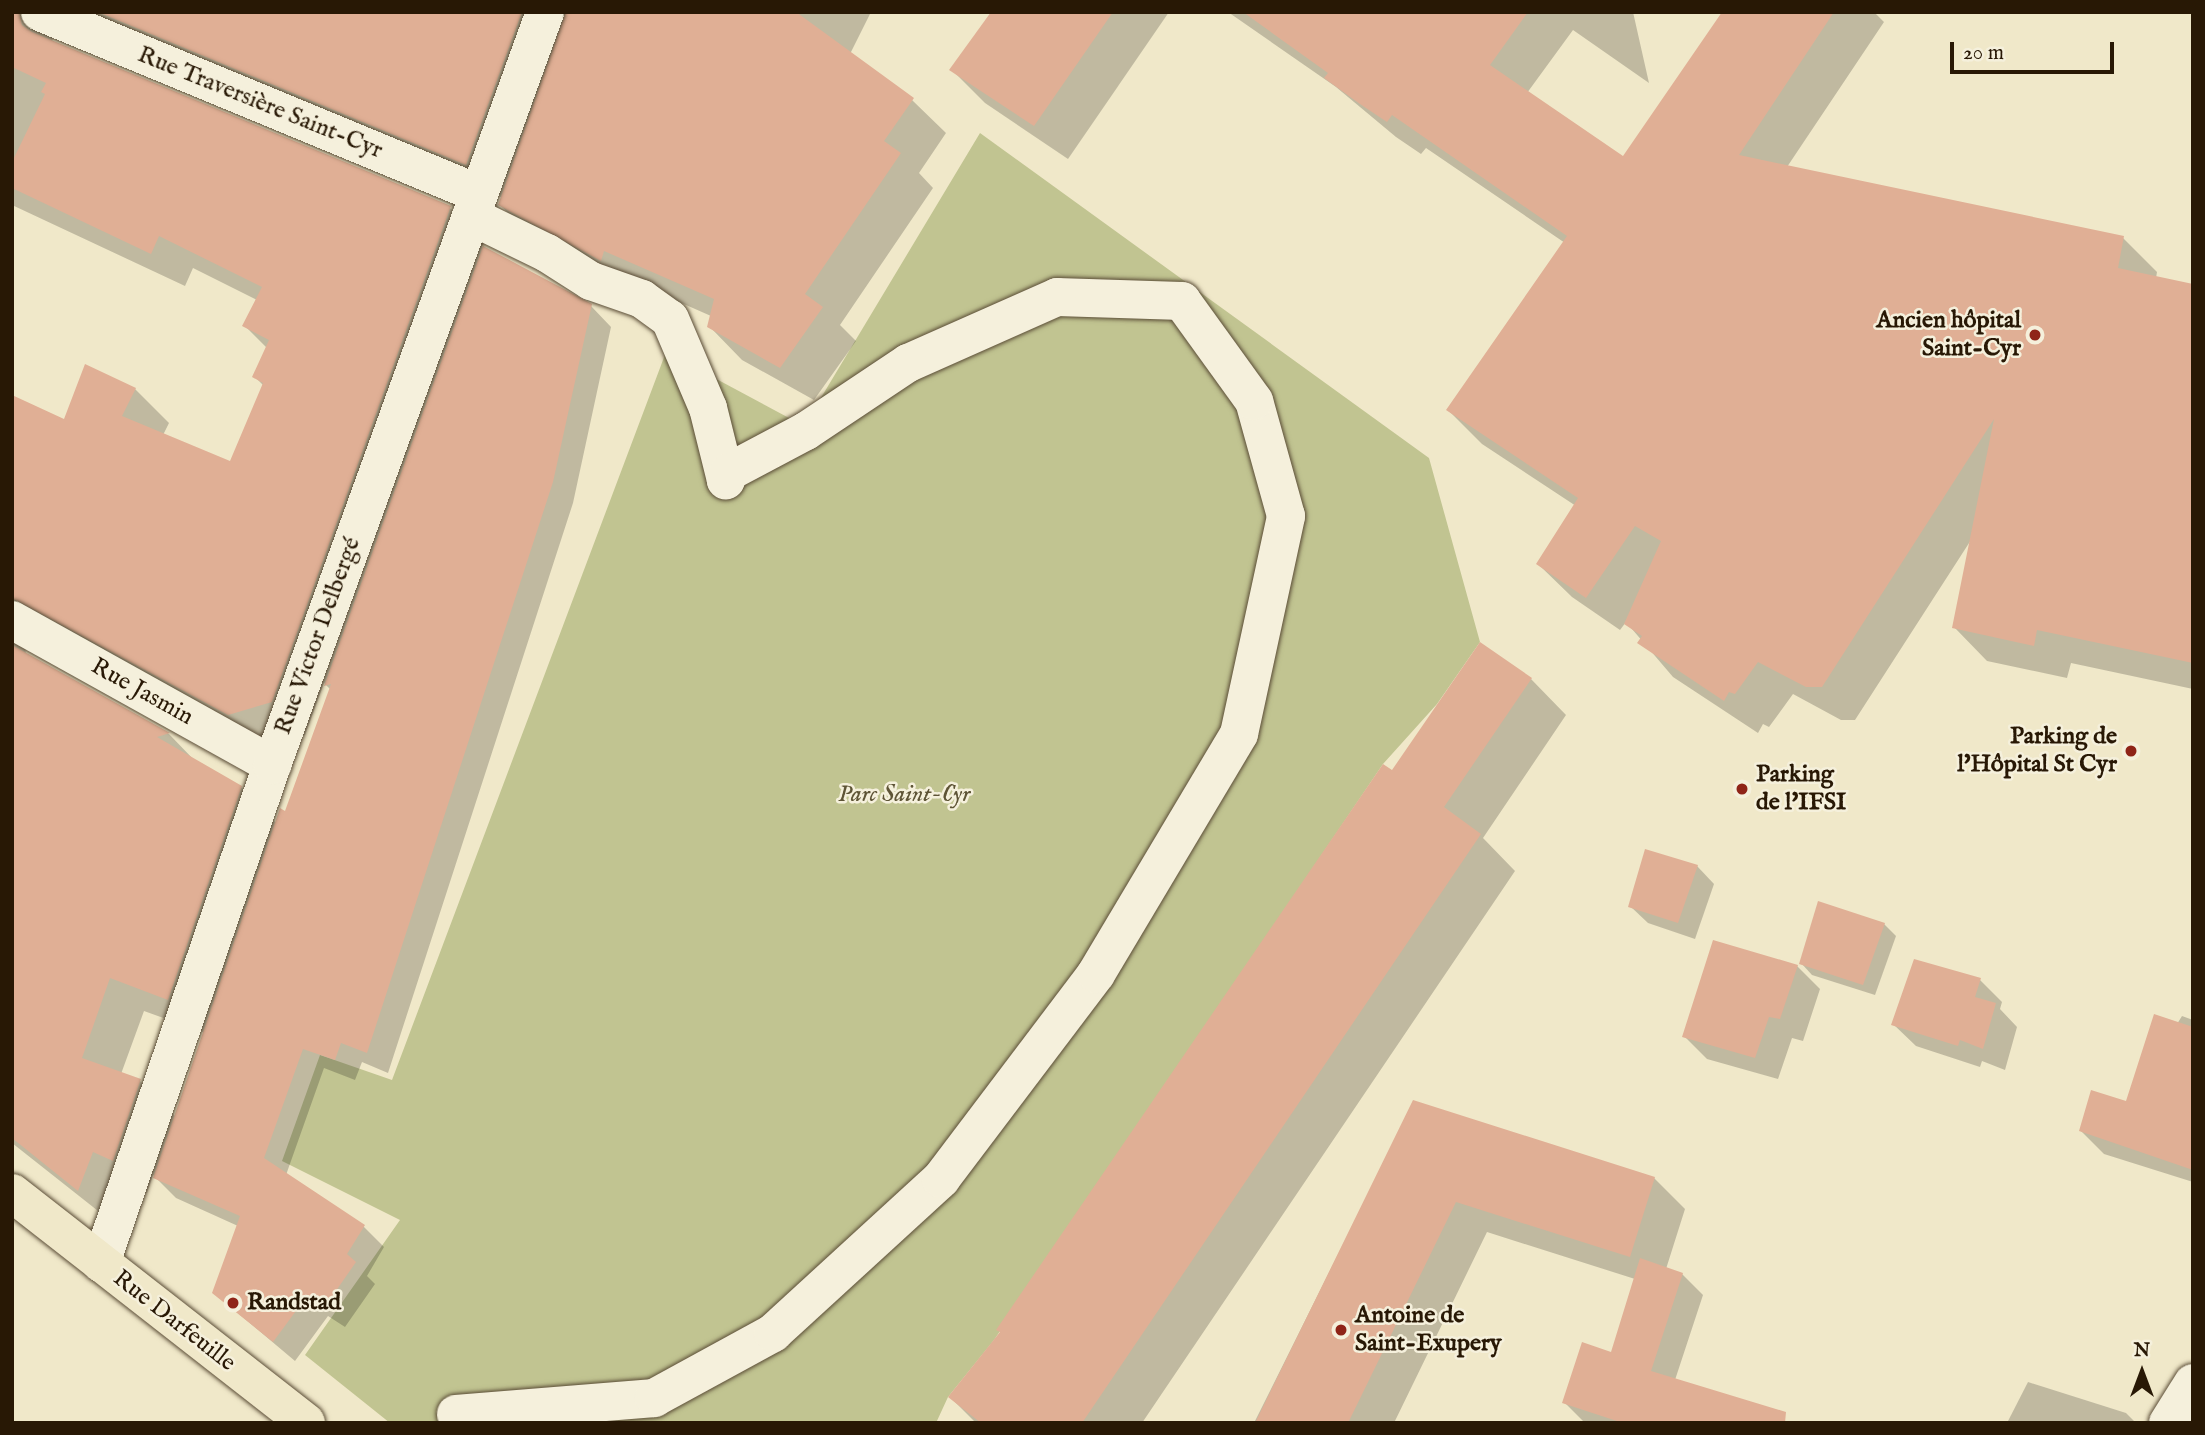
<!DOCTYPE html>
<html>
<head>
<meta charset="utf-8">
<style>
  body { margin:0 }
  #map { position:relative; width:2205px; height:1435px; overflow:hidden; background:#f0e8c9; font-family:"IM FELL English",serif }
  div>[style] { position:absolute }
  .green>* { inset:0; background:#c1c491 }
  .shadow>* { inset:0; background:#0003 }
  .building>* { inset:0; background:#e0af95 }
  .roads { filter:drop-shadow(0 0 2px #5a4c36) drop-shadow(0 0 2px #5a4c36) }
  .minor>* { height:38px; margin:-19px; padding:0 19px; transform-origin:19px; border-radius:19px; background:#f5f0dc }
  .major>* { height:38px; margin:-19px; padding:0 19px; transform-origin:19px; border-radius:19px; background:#f0e8c9 }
  .dots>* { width:19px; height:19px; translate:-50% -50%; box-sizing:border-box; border:4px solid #f5f0dc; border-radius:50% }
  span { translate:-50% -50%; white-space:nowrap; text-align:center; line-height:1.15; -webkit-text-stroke:5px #f5f0dc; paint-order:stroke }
  .street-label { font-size:24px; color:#281805 }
  .poi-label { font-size:24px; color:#281805; font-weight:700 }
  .right { translate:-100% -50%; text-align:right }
  .left { translate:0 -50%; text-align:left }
  .park-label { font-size:24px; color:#5e5436; font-style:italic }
  .frame { position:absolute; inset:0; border:14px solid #281805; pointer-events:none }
  .north { position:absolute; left:2107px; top:1337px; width:70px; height:70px; -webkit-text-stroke:5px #f5f0dc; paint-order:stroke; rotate:0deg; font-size:19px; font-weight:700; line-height:28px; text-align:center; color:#281805 }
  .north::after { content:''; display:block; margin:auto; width:24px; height:32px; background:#281805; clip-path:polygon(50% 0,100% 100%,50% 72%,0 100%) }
  .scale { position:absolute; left:1950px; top:42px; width:164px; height:32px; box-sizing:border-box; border:4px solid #281805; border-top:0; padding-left:9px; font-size:21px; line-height:24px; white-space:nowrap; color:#281805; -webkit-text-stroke:5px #f5f0dc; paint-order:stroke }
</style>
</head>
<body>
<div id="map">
  <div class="green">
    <div style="clip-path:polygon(980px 133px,1429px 458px,1480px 642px,1437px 704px,1383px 764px,994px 1340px,948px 1397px,936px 1423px,390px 1423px,305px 1355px,400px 1220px,282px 1161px,320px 1055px,392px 1080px,666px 352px,804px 426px)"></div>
  </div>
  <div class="shadow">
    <div style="clip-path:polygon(evenodd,12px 12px,871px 12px,850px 54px,912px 100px,946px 133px,919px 173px,933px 188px,840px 325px,856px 341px,814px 400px,742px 360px,709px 326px,711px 316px,534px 238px,500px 205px,503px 198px,83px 25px,53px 37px,52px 43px,450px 208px,484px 241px,482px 247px,591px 306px,611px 327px,573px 503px,388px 1073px,362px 1062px,355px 1080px,324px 1068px,286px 1175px,364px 1227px,384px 1247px,367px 1276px,375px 1284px,345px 1327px,328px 1316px,295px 1361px,214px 1293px,238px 1226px,176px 1198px,153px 1175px,147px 1193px,126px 1184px,112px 1222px,12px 1143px,12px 397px,65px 421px,135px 389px,169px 423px,163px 435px,230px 464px,264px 386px,254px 376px,267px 348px,244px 325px,257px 300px,193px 268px,185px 286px,12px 205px,12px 12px,25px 644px,263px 748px,305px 735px,324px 683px,331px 690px,286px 813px,277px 824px,241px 787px,196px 762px,169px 734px,26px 655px,25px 644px,12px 12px,144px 1011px,205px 1033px,176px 1117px,140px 1081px,121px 1074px,144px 1011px)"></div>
    <div style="clip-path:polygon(992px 12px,1169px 12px,1068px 159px,985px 103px,952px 70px)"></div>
    <div style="clip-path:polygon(1228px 12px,1633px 12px,1649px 83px,1573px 30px,1527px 93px,1623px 158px,1725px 12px,1874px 12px,1884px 22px,1787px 167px,2123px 238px,2157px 272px,2156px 278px,2193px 285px,2193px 689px,2071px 663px,2067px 678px,1987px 661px,1954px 627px,1971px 540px,1855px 720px,1841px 720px,1793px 694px,1769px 727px,1763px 724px,1758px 733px,1673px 677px,1626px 622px,1620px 630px,1572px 597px,1538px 564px,1576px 506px,1482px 444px,1448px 410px,1565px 243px,1426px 148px,1421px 154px,1396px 137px,1336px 87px)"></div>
    <div style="clip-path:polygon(1531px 679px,1566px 715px,1483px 838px,1515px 871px,1142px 1423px,976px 1423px,950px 1397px,1002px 1333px,1392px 773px)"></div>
    <div style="clip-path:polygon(1697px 866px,1714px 884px,1695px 939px,1648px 923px,1630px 906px)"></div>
    <div style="clip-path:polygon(1884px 924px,1896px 936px,1875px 995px,1812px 975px,1801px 963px)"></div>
    <div style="clip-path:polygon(1797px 966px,1820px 989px,1803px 1041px,1792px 1038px,1778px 1079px,1707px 1059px,1684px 1036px)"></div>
    <div style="clip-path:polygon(1980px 980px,2002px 1002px,2000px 1009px,2017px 1027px,2005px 1070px,1982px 1061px,1980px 1067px,1916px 1046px,1893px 1024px)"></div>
    <div style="clip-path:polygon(2182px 1016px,2193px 1020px,2193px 1182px,2104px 1154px,2081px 1131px,2128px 1103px)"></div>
    <div style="clip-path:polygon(1414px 1102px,1654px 1178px,1685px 1209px,1666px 1269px,1682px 1274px,1703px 1295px,1675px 1380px,1734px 1423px,1585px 1423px,1564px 1402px,1613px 1354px,1635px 1279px,1487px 1232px,1394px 1423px,1254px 1423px)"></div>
    <div style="clip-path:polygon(2028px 1382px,2126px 1413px,2136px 1423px,2007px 1423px)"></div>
  </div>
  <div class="building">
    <div style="clip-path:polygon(12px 12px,19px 12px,22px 25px,32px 32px,451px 206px,272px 702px,228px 715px,12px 598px,12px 395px,64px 419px,85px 364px,136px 388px,122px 416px,230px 461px,263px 383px,252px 377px,269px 340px,242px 326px,262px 287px,159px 236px,151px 254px,12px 188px,12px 162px,45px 94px,41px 92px,46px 83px,12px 67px)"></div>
    <div style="clip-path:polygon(98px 12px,522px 12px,466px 165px)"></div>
    <div style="clip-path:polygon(566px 12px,796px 12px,914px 98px,884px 141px,901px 153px,805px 294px,823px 307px,780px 368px,707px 327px,714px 299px,604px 251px,601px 261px,498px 205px)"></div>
    <div style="clip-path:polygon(991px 12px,1113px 12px,1034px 126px,949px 70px)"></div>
    <div style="clip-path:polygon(1243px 12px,1528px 12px,1490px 65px,1623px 156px,1722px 12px,1834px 12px,1739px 155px,2124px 236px,2118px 268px,2193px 284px,2193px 663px,2037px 630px,2034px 646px,1952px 628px,1994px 419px,1822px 687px,1806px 687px,1758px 662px,1735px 694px,1729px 692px,1724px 701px,1637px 643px,1642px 636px,1624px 624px,1661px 541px,1635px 526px,1586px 598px,1536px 564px,1578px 498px,1446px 410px,1567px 236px,1392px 115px,1387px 122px,1360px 104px,1324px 78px,1328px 73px)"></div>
    <div style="clip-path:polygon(483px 246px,592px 304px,553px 482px,367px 1053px,341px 1043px,335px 1060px,303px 1049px,264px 1158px,365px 1225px,347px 1254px,356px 1262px,324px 1308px,307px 1296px,273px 1342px,212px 1293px,240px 1216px,153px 1178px,280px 808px,285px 811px,331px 684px,324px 686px)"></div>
    <div style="clip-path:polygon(1480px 642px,1532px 678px,1444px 807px,1481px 834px,1082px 1423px,981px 1423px,948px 1397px,1000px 1332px,996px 1330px,1383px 764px,1392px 770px)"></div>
    <div style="clip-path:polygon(12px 645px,170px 733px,157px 737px,242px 786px,168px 1000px,110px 978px,82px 1058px,141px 1079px,113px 1161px,93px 1152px,78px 1191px,12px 1138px)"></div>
    <div style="clip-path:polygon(1645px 849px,1698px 865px,1678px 923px,1628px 907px)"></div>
    <div style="clip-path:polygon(1818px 901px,1885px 923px,1863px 985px,1799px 964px)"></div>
    <div style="clip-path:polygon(1713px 940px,1798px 965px,1780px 1019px,1769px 1017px,1755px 1058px,1682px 1037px)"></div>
    <div style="clip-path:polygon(1914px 959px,1981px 978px,1975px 997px,1996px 1003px,1983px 1049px,1960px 1040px,1958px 1046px,1891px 1025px)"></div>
    <div style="clip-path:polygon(2154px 1014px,2193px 1027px,2193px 1170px,2079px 1131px,2091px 1090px,2126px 1101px)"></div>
    <div style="clip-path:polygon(1413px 1100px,1655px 1177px,1630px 1257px,1456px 1202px,1348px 1423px,1255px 1423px)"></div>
    <div style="clip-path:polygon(1640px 1258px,1683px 1273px,1651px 1371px,1786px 1412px,1785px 1423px,1623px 1423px,1562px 1403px,1582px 1342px,1611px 1352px)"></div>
  </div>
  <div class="roads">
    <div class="minor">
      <div style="left:40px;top:12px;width:475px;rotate:22.5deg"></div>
      <div style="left:471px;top:216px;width:85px;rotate:26deg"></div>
      <div style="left:547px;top:253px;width:52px;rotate:32.5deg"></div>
      <div style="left:591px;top:281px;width:54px;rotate:19.4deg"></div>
      <div style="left:642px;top:299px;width:34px;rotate:36deg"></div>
      <div style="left:670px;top:319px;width:97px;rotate:66.9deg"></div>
      <div style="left:708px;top:408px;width:74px;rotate:76deg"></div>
      <div style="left:12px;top:620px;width:298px;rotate:29.1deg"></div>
      <div style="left:101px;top:1263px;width:527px;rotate:-71.05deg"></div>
      <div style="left:272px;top:765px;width:801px;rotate:-70.07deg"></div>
      <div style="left:456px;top:1414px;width:199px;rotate:-4.6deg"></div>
      <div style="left:654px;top:1398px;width:136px;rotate:-28.6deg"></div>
      <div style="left:773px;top:1333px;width:228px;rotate:-42.5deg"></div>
      <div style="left:941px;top:1179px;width:257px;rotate:-52.9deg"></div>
      <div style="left:1096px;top:974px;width:279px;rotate:-59.2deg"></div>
      <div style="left:1239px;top:734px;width:223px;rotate:-77.8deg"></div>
      <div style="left:1286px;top:516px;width:119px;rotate:-105.5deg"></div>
      <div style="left:1254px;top:401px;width:123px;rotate:-125.8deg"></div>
      <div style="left:1182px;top:301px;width:125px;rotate:-178.2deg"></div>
      <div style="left:1057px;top:297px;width:163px;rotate:156.1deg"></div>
      <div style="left:908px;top:363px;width:123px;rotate:146.3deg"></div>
      <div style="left:806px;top:431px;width:87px;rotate:152deg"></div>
      <div style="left:729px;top:472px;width:9px;rotate:111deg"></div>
      <div style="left:2168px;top:1423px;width:47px;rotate:-58deg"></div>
    </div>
    <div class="major">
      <div style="left:12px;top:1193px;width:373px;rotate:38deg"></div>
    </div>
  </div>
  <div class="dots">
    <div style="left:2035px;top:335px;background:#8f2418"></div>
    <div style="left:2131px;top:751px;background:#8f2418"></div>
    <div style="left:1742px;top:789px;background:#8f2418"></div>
    <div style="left:233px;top:1303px;background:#8f2418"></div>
    <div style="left:1341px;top:1330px;background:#8f2418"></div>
  </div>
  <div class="street-label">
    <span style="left:260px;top:103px;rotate:22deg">Rue Traversière Saint-Cyr</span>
    <span style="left:318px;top:636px;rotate:-70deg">Rue Victor Delbergé</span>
    <span style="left:142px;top:692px;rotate:29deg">Rue Jasmin</span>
    <span style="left:174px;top:1321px;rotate:38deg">Rue Darfeuille</span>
  </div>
  <div class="poi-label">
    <span class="right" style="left:2021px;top:335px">Ancien hôpital<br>Saint-Cyr</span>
    <span class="right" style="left:2117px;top:751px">Parking de<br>l'Hôpital St Cyr</span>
    <span class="left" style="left:1756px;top:789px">Parking<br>de l'IFSI</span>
    <span class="left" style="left:247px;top:1303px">Randstad</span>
    <span class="left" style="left:1355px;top:1330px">Antoine de<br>Saint-Exupery</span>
  </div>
  <div class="park-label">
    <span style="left:904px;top:795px">Parc Saint-Cyr</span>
  </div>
  <div class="frame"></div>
  <div class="north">N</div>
  <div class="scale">20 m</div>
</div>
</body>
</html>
